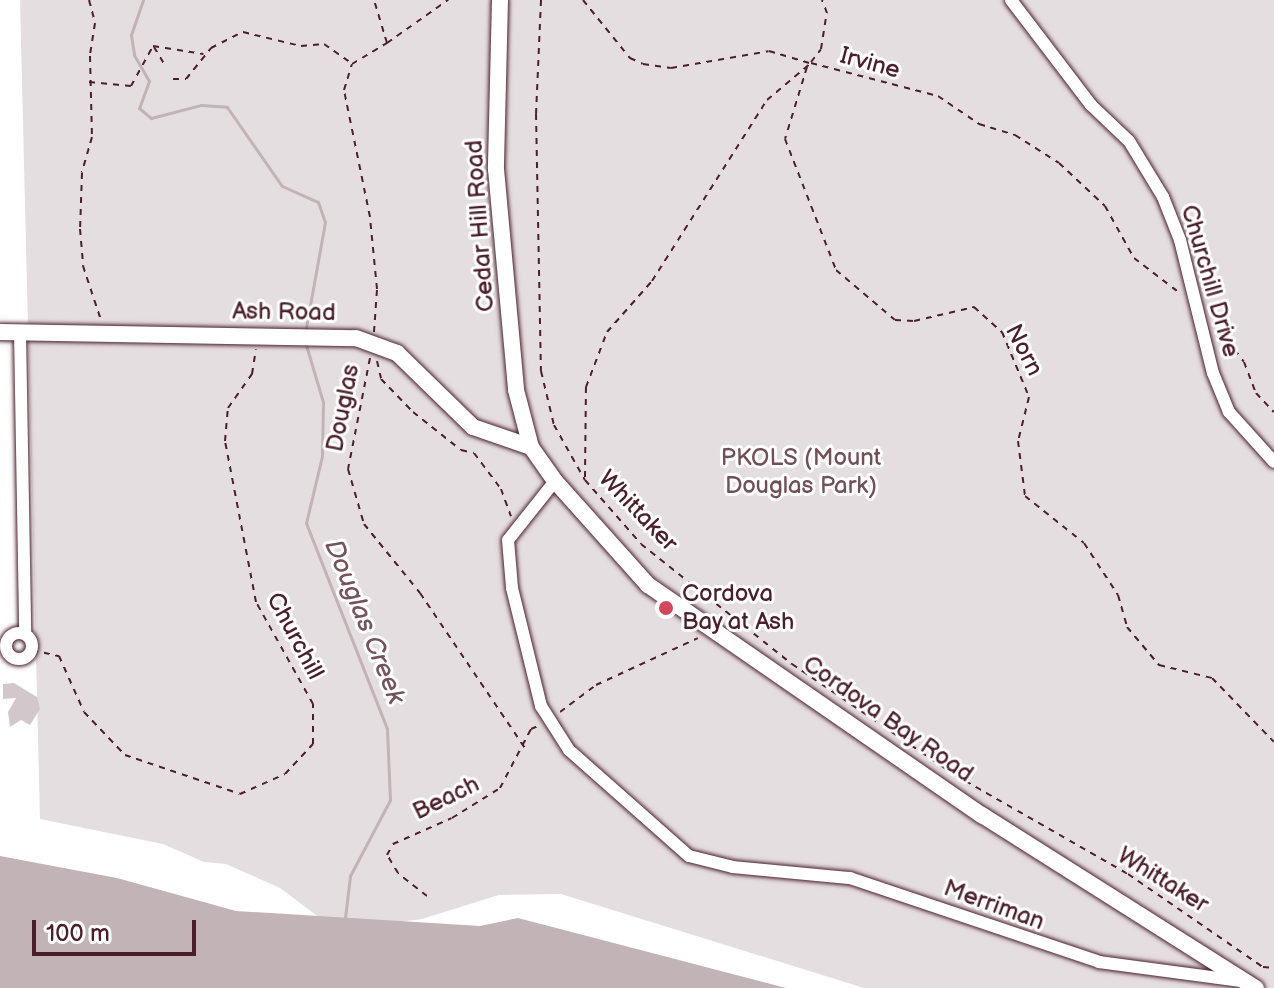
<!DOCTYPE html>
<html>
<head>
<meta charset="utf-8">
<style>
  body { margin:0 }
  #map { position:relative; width:1274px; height:988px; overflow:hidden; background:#fff; font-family:"Balsamiq Sans",sans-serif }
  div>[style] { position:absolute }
  .green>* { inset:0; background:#e5dee0 }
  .water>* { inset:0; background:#c1b3b6 }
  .stream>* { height:3px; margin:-1.5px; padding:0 1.5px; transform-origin:1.5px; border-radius:1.5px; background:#c1b3b6 }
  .building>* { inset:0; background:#d2c7cb }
  .path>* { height:2px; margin-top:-1px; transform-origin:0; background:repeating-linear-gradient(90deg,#4a1f2b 0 6px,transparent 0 12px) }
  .roads { filter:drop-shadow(0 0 2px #4a1f2b) drop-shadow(0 0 2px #4a1f2b) }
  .minor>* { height:12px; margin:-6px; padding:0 6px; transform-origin:6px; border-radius:6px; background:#fff }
  .minor>.ring { margin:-6px; padding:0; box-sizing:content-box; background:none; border:12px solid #fff; border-radius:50% }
  .major>* { height:16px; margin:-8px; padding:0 8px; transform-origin:8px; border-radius:8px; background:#fff }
  .dots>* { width:22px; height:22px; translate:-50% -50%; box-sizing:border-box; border:4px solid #fff; border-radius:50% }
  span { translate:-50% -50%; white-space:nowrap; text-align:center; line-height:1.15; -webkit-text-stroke:6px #fff; paint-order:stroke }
  .street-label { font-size:24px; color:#4a1f2b }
  .park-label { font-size:24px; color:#714f58 }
  .poi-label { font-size:24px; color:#4a1f2b }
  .left { translate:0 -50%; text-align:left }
  .water-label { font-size:26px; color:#74535c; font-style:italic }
  .scale { position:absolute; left:32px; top:920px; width:164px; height:36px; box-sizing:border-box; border:4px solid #4a1f2b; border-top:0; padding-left:10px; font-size:24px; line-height:28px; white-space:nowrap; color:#4a1f2b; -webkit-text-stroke:6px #fff; paint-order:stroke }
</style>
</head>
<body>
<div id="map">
  <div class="green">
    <div style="clip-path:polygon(20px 0,1274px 0,1274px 988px,864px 988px,561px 894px,499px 895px,422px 919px,336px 930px,280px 888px,226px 864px,204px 862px,163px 844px,40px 819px)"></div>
  </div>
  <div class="water">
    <div style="clip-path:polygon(0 856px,117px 878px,236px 911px,480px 926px,518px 918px,786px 988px,0 988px)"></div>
  </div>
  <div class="stream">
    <div style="left:143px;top:0;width:37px;rotate:109deg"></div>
    <div style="left:131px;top:35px;width:20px;rotate:81deg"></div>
    <div style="left:134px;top:55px;width:30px;rotate:60deg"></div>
    <div style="left:149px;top:81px;width:29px;rotate:110deg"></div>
    <div style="left:139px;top:108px;width:16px;rotate:40deg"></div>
    <div style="left:151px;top:118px;width:52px;rotate:-14.6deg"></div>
    <div style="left:201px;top:105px;width:26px;rotate:4deg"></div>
    <div style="left:227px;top:107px;width:96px;rotate:55.2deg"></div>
    <div style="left:282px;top:186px;width:39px;rotate:24deg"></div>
    <div style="left:318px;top:202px;width:21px;rotate:71deg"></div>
    <div style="left:325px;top:222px;width:113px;rotate:100.2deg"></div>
    <div style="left:306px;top:345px;width:59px;rotate:73.4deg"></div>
    <div style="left:323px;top:402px;width:54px;rotate:91.1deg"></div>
    <div style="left:322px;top:456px;width:69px;rotate:103.4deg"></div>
    <div style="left:306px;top:523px;width:221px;rotate:68.5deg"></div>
    <div style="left:387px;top:729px;width:71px;rotate:87.6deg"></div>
    <div style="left:390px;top:800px;width:86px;rotate:117.8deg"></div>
    <div style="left:350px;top:876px;width:42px;rotate:96.8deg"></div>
  </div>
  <div class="building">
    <div style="clip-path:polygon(14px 683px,37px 697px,40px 709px,30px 725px,21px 720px,10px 727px,8px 712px,16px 698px,3px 699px,3px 684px)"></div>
  </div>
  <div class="path">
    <div style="left:89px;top:0;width:24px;rotate:75deg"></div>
    <div style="left:95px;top:23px;width:33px;rotate:99deg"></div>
    <div style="left:90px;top:56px;width:81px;rotate:88.6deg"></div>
    <div style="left:92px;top:137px;width:37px;rotate:106deg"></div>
    <div style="left:82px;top:173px;width:56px;rotate:92deg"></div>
    <div style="left:80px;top:229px;width:37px;rotate:85deg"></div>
    <div style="left:83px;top:266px;width:57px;rotate:71.6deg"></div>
    <div style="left:541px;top:0;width:114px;rotate:92.5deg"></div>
    <div style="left:536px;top:114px;width:257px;rotate:88.9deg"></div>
    <div style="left:541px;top:371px;width:56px;rotate:76.5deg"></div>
    <div style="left:554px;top:425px;width:63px;rotate:60.6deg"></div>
    <div style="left:585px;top:480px;width:85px;rotate:48.8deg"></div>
    <div style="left:641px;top:544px;width:193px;rotate:38.5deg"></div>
    <div style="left:792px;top:664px;width:197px;rotate:34.3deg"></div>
    <div style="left:955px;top:775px;width:199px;rotate:29.8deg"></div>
    <div style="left:1128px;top:874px;width:164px;rotate:34.6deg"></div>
    <div style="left:1263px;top:967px;width:11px;rotate:5deg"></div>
    <div style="left:583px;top:0;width:75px;rotate:51deg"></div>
    <div style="left:630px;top:58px;width:14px;rotate:25deg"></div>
    <div style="left:643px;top:64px;width:28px;rotate:8deg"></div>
    <div style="left:671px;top:68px;width:99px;rotate:-9.8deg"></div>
    <div style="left:769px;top:51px;width:42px;rotate:16.7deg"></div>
    <div style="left:387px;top:43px;width:75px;rotate:-35.2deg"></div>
    <div style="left:154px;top:47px;width:21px;rotate:59deg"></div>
    <div style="left:811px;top:62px;width:16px;rotate:-52deg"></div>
    <div style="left:821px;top:49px;width:36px;rotate:-81deg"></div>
    <div style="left:827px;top:13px;width:14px;rotate:-111deg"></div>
    <div style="left:807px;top:67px;width:75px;rotate:107deg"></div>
    <div style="left:785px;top:139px;width:141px;rotate:68.7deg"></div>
    <div style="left:836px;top:270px;width:77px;rotate:40.3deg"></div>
    <div style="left:895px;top:320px;width:19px;rotate:3deg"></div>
    <div style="left:914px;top:321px;width:62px;rotate:-13.1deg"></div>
    <div style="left:974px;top:307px;width:38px;rotate:42deg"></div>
    <div style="left:1002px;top:332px;width:70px;rotate:67.4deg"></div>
    <div style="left:1029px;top:397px;width:45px;rotate:104deg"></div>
    <div style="left:1018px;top:441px;width:55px;rotate:82.7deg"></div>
    <div style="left:1025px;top:496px;width:75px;rotate:38.5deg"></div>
    <div style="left:1084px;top:543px;width:62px;rotate:56.8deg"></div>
    <div style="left:1118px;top:595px;width:33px;rotate:74deg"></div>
    <div style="left:1127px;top:627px;width:50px;rotate:49.9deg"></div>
    <div style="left:1159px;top:665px;width:55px;rotate:13.8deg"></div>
    <div style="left:1212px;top:678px;width:89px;rotate:45.9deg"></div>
    <div style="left:173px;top:79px;width:13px"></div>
    <div style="left:186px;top:79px;width:40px;rotate:-51deg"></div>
    <div style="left:211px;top:48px;width:36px;rotate:-27deg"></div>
    <div style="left:243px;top:32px;width:60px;rotate:13.6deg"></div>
    <div style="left:301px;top:46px;width:23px;rotate:-5deg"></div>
    <div style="left:324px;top:44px;width:33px;rotate:35deg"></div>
    <div style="left:89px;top:82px;width:42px;rotate:5.4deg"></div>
    <div style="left:131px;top:86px;width:46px;rotate:-61.2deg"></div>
    <div style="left:153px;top:46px;width:51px;rotate:9.1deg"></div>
    <div style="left:1213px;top:321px;width:51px;rotate:52.9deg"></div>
    <div style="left:1244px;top:362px;width:33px;rotate:69deg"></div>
    <div style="left:1256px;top:393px;width:26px;rotate:47deg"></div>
    <div style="left:374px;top:332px;width:43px;rotate:-86deg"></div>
    <div style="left:377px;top:289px;width:72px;rotate:-95.6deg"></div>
    <div style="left:370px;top:217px;width:130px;rotate:-101.6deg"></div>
    <div style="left:344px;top:90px;width:27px;rotate:-73deg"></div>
    <div style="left:352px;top:64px;width:41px;rotate:-31deg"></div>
    <div style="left:387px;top:43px;width:45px;rotate:-106.8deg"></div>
    <div style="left:370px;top:358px;width:113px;rotate:101.2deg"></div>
    <div style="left:348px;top:469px;width:57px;rotate:73.8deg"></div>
    <div style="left:364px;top:524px;width:89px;rotate:50.9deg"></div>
    <div style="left:420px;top:593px;width:187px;rotate:55.9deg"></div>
    <div style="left:377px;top:361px;width:18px;rotate:77deg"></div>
    <div style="left:381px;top:379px;width:46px;rotate:45.9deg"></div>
    <div style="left:413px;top:412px;width:61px;rotate:38.4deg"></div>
    <div style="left:461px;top:450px;width:13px;rotate:13deg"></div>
    <div style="left:474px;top:453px;width:45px;rotate:53.1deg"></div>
    <div style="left:501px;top:489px;width:29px;rotate:70deg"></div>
    <div style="left:585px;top:477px;width:90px;rotate:-89.4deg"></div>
    <div style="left:586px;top:387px;width:59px;rotate:-69.1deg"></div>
    <div style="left:607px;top:332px;width:68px;rotate:-48.6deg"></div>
    <div style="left:652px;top:281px;width:214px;rotate:-57.6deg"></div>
    <div style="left:767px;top:100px;width:57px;rotate:-40.1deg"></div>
    <div style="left:811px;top:63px;width:131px;rotate:14.6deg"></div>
    <div style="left:938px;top:96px;width:50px;rotate:34.3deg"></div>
    <div style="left:979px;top:124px;width:38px;rotate:17deg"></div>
    <div style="left:1015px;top:135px;width:52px;rotate:32.5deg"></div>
    <div style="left:1059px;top:163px;width:63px;rotate:43.1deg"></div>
    <div style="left:1105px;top:206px;width:60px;rotate:60.9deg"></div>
    <div style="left:1134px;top:258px;width:59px;rotate:37.5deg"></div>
    <div style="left:32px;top:650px;width:28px;rotate:13deg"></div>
    <div style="left:59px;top:656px;width:61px;rotate:65.9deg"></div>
    <div style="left:84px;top:712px;width:59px;rotate:46.4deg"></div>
    <div style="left:125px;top:755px;width:121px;rotate:18.7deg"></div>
    <div style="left:240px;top:794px;width:49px;rotate:-24deg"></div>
    <div style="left:285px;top:774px;width:41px;rotate:-47deg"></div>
    <div style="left:313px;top:744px;width:40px;rotate:-90deg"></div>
    <div style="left:313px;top:704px;width:117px;rotate:-119.2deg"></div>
    <div style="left:256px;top:602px;width:164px;rotate:-100.9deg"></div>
    <div style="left:225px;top:441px;width:33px;rotate:-85deg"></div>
    <div style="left:228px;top:408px;width:42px;rotate:-54.8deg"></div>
    <div style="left:252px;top:374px;width:25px;rotate:-81deg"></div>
    <div style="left:560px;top:712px;width:45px;rotate:-36.9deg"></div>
    <div style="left:596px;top:685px;width:112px;rotate:-24.7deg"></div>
    <div style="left:427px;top:896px;width:37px;rotate:-142deg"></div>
    <div style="left:398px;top:873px;width:21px;rotate:-121deg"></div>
    <div style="left:387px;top:855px;width:13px;rotate:-61deg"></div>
    <div style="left:393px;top:844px;width:64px;rotate:-23.8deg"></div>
    <div style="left:452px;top:818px;width:57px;rotate:-32deg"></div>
    <div style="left:500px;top:788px;width:67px;rotate:-62.3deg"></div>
    <div style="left:531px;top:729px;width:8px;rotate:-23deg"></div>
  </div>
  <div class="roads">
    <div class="minor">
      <div style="left:1011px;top:0;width:132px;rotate:52.7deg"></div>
      <div style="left:1091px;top:105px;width:52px;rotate:43.5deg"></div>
      <div style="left:1129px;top:141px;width:66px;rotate:58.7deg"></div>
      <div style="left:1163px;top:197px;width:46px;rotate:68.4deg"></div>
      <div style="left:1180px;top:240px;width:137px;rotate:76.1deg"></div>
      <div style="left:1213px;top:373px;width:42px;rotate:67.7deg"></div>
      <div style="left:1229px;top:412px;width:67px;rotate:48deg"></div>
      <div style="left:20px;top:333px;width:301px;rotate:89deg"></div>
      <div style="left:555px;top:481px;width:75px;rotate:128.5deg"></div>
      <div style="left:508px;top:540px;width:48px;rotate:85.2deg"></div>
      <div style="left:512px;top:588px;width:122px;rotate:76.2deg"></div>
      <div style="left:541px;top:706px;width:52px;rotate:57.5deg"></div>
      <div style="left:569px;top:750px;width:160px;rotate:41.5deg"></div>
      <div style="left:689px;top:856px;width:45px;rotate:14deg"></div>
      <div style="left:733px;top:867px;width:118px;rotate:5.4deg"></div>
      <div style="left:850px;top:878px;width:263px;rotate:18.6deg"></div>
      <div style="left:1099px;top:962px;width:143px;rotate:7.6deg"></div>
      <div class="ring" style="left:6px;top:633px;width:14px;height:14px"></div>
    </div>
    <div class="major">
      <div style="left:500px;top:0;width:169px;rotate:91.4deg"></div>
      <div style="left:496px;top:169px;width:222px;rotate:84.8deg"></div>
      <div style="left:516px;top:390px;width:59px;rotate:75.3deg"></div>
      <div style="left:531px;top:447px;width:42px;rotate:54.8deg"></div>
      <div style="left:555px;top:481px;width:140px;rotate:48.2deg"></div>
      <div style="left:648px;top:585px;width:406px;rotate:34.6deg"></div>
      <div style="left:982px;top:815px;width:324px;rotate:32.3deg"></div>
      <div style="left:0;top:332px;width:356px;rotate:1deg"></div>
      <div style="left:356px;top:338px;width:44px;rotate:20.1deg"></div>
      <div style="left:397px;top:353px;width:106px;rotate:44.2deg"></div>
      <div style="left:473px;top:427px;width:61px;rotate:19deg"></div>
    </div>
  </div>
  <div class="dots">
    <div style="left:666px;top:608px;background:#d1495b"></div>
  </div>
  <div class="street-label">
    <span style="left:870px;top:63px;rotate:15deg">Irvine</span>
    <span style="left:480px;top:226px;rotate:-94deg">Cedar Hill Road</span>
    <span style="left:1210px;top:281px;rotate:74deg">Churchill Drive</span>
    <span style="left:284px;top:312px;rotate:1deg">Ash Road</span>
    <span style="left:1024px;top:350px;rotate:63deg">Norn</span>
    <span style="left:343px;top:408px;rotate:-79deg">Douglas</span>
    <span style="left:638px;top:511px;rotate:46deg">Whittaker</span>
    <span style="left:295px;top:636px;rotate:62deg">Churchill</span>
    <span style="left:888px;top:719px;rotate:35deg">Cordova Bay Road</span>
    <span style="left:446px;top:798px;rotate:-26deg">Beach</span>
    <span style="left:1163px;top:880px;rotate:32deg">Whittaker</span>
    <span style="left:994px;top:905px;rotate:20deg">Merriman</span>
  </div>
  <div class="park-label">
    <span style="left:801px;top:472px">PKOLS (Mount<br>Douglas Park)</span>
  </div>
  <div class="poi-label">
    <span class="left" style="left:682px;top:608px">Cordova<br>Bay at Ash</span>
  </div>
  <div class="water-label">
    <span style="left:364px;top:622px;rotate:68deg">Douglas Creek</span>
  </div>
  <div class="scale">100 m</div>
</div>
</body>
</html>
